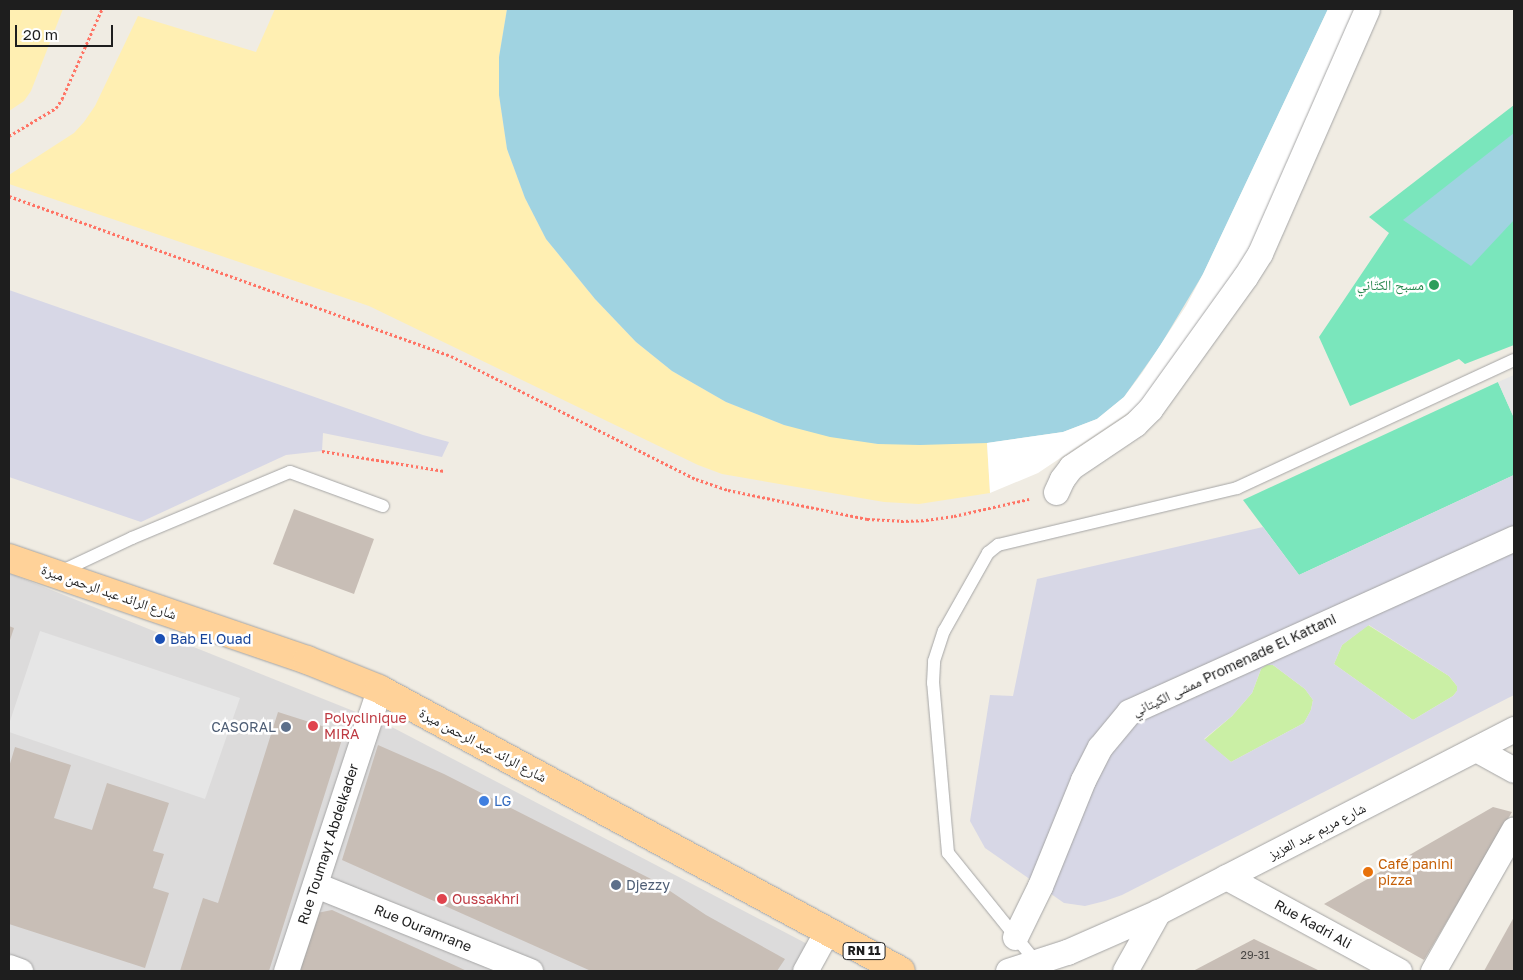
<!DOCTYPE html>
<html>
<head>
<meta charset="utf-8">
<style>
  body { margin:0 }
  #map { position:relative; width:1523px; height:980px; overflow:hidden; background:#f0ece3; font-family:"Golos Text","Noto Naskh Arabic",sans-serif }
  div>[style] { position:absolute }
  .residential>* { inset:0; background:#dcdbdb }
  .grass>* { inset:0; background:#caefa5 }
  .sand>* { inset:0; background:#ffefb2 }
  .pitch>* { inset:0; background:#7ae6bc }
  .parking>* { inset:0; background:#e6e6e6 }
  .plaza>* { inset:0; background:#d7d7e6 }
  .water>* { inset:0; background:#a0d3e1 }
  .pier>* { inset:0; background:#fff }
  .building>* { inset:0; background:#c8beb6 }
  .path>* { height:3px; margin-top:-1.5px; transform-origin:0; background:repeating-linear-gradient(90deg,#ff7465 0 2.5px,transparent 0 5px) }
  .roads { filter:drop-shadow(0 0 1px #a5a5a5) drop-shadow(0 0 1px #a5a5a5) }
  .lane>* { height:12px; margin:-6px; padding:0 6px; transform-origin:6px; border-radius:6px; background:#fff }
  .street>* { height:25px; margin:-12.5px; padding:0 12.5px; transform-origin:12.5px; border-radius:12.5px; background:#fff }
  .primary>* { height:28px; margin:-14px; padding:0 14px; transform-origin:14px; border-radius:14px; background:#ffd299 }
  .dots>* { width:14px; height:14px; translate:-50% -50%; box-sizing:border-box; border:2px solid #fff; border-radius:50% }
  span { translate:-50% -50%; white-space:nowrap; text-align:center; line-height:1.15; -webkit-text-stroke:5px #fff; paint-order:stroke }
  .number-label { font-size:11px; color:#484644 }
  .number-label span { -webkit-text-stroke-width:0 }
  .shield-label span { padding:1px 4px; background:#fff; border:1px solid; border-radius:4px; -webkit-text-stroke-width:0 }
  .shield-label { font-size:12px; color:#1e1e1e; font-weight:700 }
  .leisure-label { font-size:14px; color:#27864d }
  .right { translate:-100% -50%; text-align:right }
  .street-label { font-size:14px; color:#1e1e1e }
  .transit-label { font-size:14px; color:#164399 }
  .left { translate:0 -50%; text-align:left }
  .health-label { font-size:14px; color:#be3a42 }
  .service-label { font-size:14px; color:#4e5e75 }
  .shop-label { font-size:14px; color:#366cbe }
  .food-label { font-size:14px; color:#c56008 }
  .frame { position:absolute; inset:0; border:10px solid #1e1e1e; pointer-events:none }
  .scale { position:absolute; left:15px; top:25px; width:98px; height:22px; box-sizing:border-box; border:2px solid #1e1e1e; border-top:0; padding-left:6px; font-size:15px; line-height:18px; white-space:nowrap; color:#1e1e1e; -webkit-text-stroke:4px #fff; paint-order:stroke }
</style>
</head>
<body>
<div id="map">
  <div class="residential">
    <div style="clip-path:polygon(9px 573px,386px 724px,813px 947px,799px 971px,9px 971px)"></div>
  </div>
  <div class="grass">
    <div style="clip-path:polygon(1368px 625px,1449px 676px,1457px 686px,1457px 691px,1453px 696px,1413px 720px,1334px 664px,1342px 645px)"></div>
    <div style="clip-path:polygon(1266px 665px,1273px 665px,1305px 689px,1313px 700px,1311px 710px,1304px 723px,1231px 762px,1204px 740px,1232px 716px,1252px 693px,1261px 669px)"></div>
  </div>
  <div class="sand">
    <div style="clip-path:polygon(9px 9px,63px 9px,31px 91px,24px 101px,9px 111px)"></div>
    <div style="clip-path:polygon(275px 9px,507px 9px,499px 57px,499px 95px,507px 149px,525px 198px,546px 239px,595px 299px,636px 342px,672px 371px,726px 402px,784px 425px,878px 444px,987px 443px,990px 493px,919px 504px,884px 502px,722px 474px,698px 465px,369px 306px,9px 184px,9px 175px,74px 133px,84px 122px,95px 106px,138px 16px,256px 52px)"></div>
  </div>
  <div class="pitch">
    <div style="clip-path:polygon(1514px 105px,1514px 345px,1465px 364px,1459px 359px,1350px 406px,1319px 337px,1389px 233px,1369px 217px)"></div>
    <div style="clip-path:polygon(1498px 382px,1514px 418px,1514px 475px,1299px 575px,1243px 500px)"></div>
  </div>
  <div class="parking">
    <div style="clip-path:polygon(1514px 375px,1514px 418px,1498px 382px)"></div>
    <div style="clip-path:polygon(40px 631px,240px 698px,205px 799px,9px 732px,9px 724px)"></div>
  </div>
  <div class="plaza">
    <div style="clip-path:polygon(9px 290px,423px 435px,449px 442px,442px 457px,323px 433px,322px 451px,286px 455px,141px 522px,9px 477px)"></div>
    <div style="clip-path:polygon(evenodd,1514px 475px,1514px 695px,1122px 895px,1105px 901px,1085px 906px,1064px 903px,985px 848px,970px 821px,990px 695px,1013px 696px,1037px 579px,1263px 527px,1299px 575px,1514px 475px,1369px 625px,1449px 676px,1457px 686px,1457px 691px,1453px 696px,1413px 720px,1334px 664px,1342px 645px,1369px 625px,1514px 475px,1266px 665px,1273px 665px,1305px 689px,1313px 700px,1311px 710px,1304px 723px,1231px 762px,1204px 739px,1232px 716px,1252px 693px,1261px 669px,1266px 665px)"></div>
  </div>
  <div class="water">
    <div style="clip-path:polygon(507px 9px,1328px 9px,1203px 274px,1160px 346px,1124px 397px,1097px 419px,1063px 432px,987px 443px,920px 445px,878px 444px,830px 437px,784px 425px,726px 402px,672px 371px,636px 342px,595px 299px,546px 239px,525px 198px,507px 149px,499px 95px,499px 57px)"></div>
    <div style="clip-path:polygon(1514px 133px,1514px 220px,1471px 266px,1403px 220px)"></div>
  </div>
  <div class="pier">
    <div style="clip-path:polygon(1328px 9px,1354px 9px,1247px 254px,1138px 406px,1038px 473px,990px 493px,987px 443px,1063px 432px,1097px 419px,1124px 397px,1142px 373px,1186px 306px,1203px 274px)"></div>
  </div>
  <div class="building">
    <div style="clip-path:polygon(294px 509px,374px 539px,354px 594px,273px 564px)"></div>
    <div style="clip-path:polygon(9px 626px,14px 628px,9px 643px)"></div>
    <div style="clip-path:polygon(278px 712px,344px 733px,269px 971px,180px 971px,203px 898px,218px 903px)"></div>
    <div style="clip-path:polygon(378px 745px,444px 774px,655px 881px,706px 915px,785px 959px,777px 971px,591px 971px,342px 860px)"></div>
    <div style="clip-path:polygon(15px 747px,71px 765px,54px 818px,92px 830px,107px 783px,169px 803px,153px 851px,164px 854px,153px 888px,169px 893px,145px 968px,9px 924px,9px 767px)"></div>
    <div style="clip-path:polygon(1493px 807px,1512px 812px,1424px 960px,1324px 904px)"></div>
    <div style="clip-path:polygon(332px 910px,467px 971px,300px 971px,317px 913px)"></div>
    <div style="clip-path:polygon(1514px 917px,1514px 971px,1484px 971px)"></div>
    <div style="clip-path:polygon(1254px 939px,1320px 971px,1193px 971px)"></div>
  </div>
  <div class="path">
    <div style="left:9px;top:136px;width:55px;rotate:-30.8deg"></div>
    <div style="left:56px;top:108px;width:11px;rotate:-56deg"></div>
    <div style="left:62px;top:99px;width:98px;rotate:-66deg"></div>
    <div style="left:9px;top:196px;width:470px;rotate:19.9deg"></div>
    <div style="left:451px;top:356px;width:274px;rotate:26.7deg"></div>
    <div style="left:696px;top:479px;width:34px;rotate:19deg"></div>
    <div style="left:728px;top:490px;width:142px;rotate:11.8deg"></div>
    <div style="left:867px;top:519px;width:34px;rotate:3deg"></div>
    <div style="left:901px;top:521px;width:25px;rotate:-2deg"></div>
    <div style="left:926px;top:520px;width:28px;rotate:-8deg"></div>
    <div style="left:954px;top:516px;width:77px;rotate:-12.8deg"></div>
    <div style="left:322px;top:451px;width:124px;rotate:9.3deg"></div>
  </div>
  <div class="roads">
    <div class="lane">
      <div style="left:60px;top:572px;width:80px;rotate:-25.3deg"></div>
      <div style="left:132px;top:538px;width:171px;rotate:-22.7deg"></div>
      <div style="left:290px;top:472px;width:99px;rotate:20.1deg"></div>
      <div style="left:1036px;top:962px;width:140px;rotate:-128.9deg"></div>
      <div style="left:948px;top:853px;width:171px;rotate:-95deg"></div>
      <div style="left:933px;top:683px;width:22px;rotate:-87deg"></div>
      <div style="left:934px;top:661px;width:32px;rotate:-72deg"></div>
      <div style="left:944px;top:631px;width:90px;rotate:-60.6deg"></div>
      <div style="left:988px;top:553px;width:13px;rotate:-39deg"></div>
      <div style="left:998px;top:545px;width:246px;rotate:-13.4deg"></div>
      <div style="left:1237px;top:488px;width:305px;rotate:-24.8deg"></div>
    </div>
    <div class="street">
      <div style="left:1056px;top:492px;width:14px;rotate:-65deg"></div>
      <div style="left:1062px;top:479px;width:15px;rotate:-53deg"></div>
      <div style="left:1071px;top:467px;width:77px;rotate:-33.9deg"></div>
      <div style="left:1135px;top:424px;width:21px;rotate:-45deg"></div>
      <div style="left:1150px;top:409px;width:163px;rotate:-54.3deg"></div>
      <div style="left:1245px;top:277px;width:28px;rotate:-58deg"></div>
      <div style="left:1260px;top:253px;width:266px;rotate:-66.3deg"></div>
      <div style="left:1476px;top:749px;width:43px;rotate:28.9deg"></div>
      <div style="left:1226px;top:877px;width:197px;rotate:28.5deg"></div>
      <div style="left:316px;top:885px;width:231px;rotate:21.9deg"></div>
      <div style="left:1015px;top:937px;width:57px;rotate:-63.9deg"></div>
      <div style="left:1040px;top:886px;width:114px;rotate:-67.9deg"></div>
      <div style="left:1083px;top:780px;width:37px;rotate:-63deg"></div>
      <div style="left:1100px;top:747px;width:45px;rotate:-50.4deg"></div>
      <div style="left:1129px;top:712px;width:422px;rotate:-24.3deg"></div>
      <div style="left:9px;top:967px;width:12px;rotate:20deg"></div>
      <div style="left:286px;top:971px;width:297px;rotate:-71.7deg"></div>
      <div style="left:805px;top:971px;width:46px;rotate:-61.2deg"></div>
      <div style="left:1008px;top:971px;width:62px;rotate:-17.9deg"></div>
      <div style="left:1067px;top:952px;width:99px;rotate:-23.7deg"></div>
      <div style="left:1158px;top:912px;width:400px;rotate:-27.2deg"></div>
      <div style="left:1125px;top:971px;width:68px;rotate:-60.8deg"></div>
      <div style="left:1433px;top:971px;width:163px;rotate:-60.3deg"></div>
    </div>
    <div class="primary">
      <div style="left:9px;top:558px;width:315px;rotate:18.9deg"></div>
      <div style="left:307px;top:660px;width:78px;rotate:21.9deg"></div>
      <div style="left:379px;top:689px;width:593px;rotate:28.38deg"></div>
    </div>
  </div>
  <div class="dots">
    <div style="left:1434px;top:285px;background:#2e9e5b"></div>
    <div style="left:160px;top:639px;background:#1a4fb4"></div>
    <div style="left:313px;top:726px;background:#e0444e"></div>
    <div style="left:286px;top:727px;background:#5c6f8a"></div>
    <div style="left:484px;top:801px;background:#3f7fe0"></div>
    <div style="left:1368px;top:872px;background:#e8710a"></div>
    <div style="left:616px;top:885px;background:#5c6f8a"></div>
    <div style="left:442px;top:899px;background:#e0444e"></div>
  </div>
  <div class="number-label">
    <span style="left:1255px;top:955px">29-31</span>
  </div>
  <div class="shield-label">
    <span style="left:864px;top:951px">RN 11</span>
  </div>
  <div class="leisure-label">
    <span class="right" style="left:1424px;top:285px">مسبح الكتّاني</span>
  </div>
  <div class="street-label">
    <span style="left:109px;top:592px;rotate:19deg">شارع الرائد عبد الرحمن ميرة</span>
    <span style="left:1234px;top:665px;rotate:-25deg">ممشى الكيتاني Promenade El Kattani</span>
    <span style="left:483px;top:745px;rotate:28deg">شارع الرائد عبد الرحمن ميرة</span>
    <span style="left:1317px;top:831px;rotate:-27deg">شارع مريم عبد العزيز</span>
    <span style="left:328px;top:844px;rotate:-72deg">Rue Toumayt Abdelkader</span>
    <span style="left:1313px;top:924px;rotate:29deg">Rue Kadri Ali</span>
    <span style="left:423px;top:928px;rotate:22deg">Rue Ouramrane</span>
  </div>
  <div class="transit-label">
    <span class="left" style="left:170px;top:639px">Bab El Ouad</span>
  </div>
  <div class="health-label">
    <span class="left" style="left:324px;top:726px">Polyclinique<br>MIRA</span>
    <span class="left" style="left:452px;top:899px">Oussakhri</span>
  </div>
  <div class="service-label">
    <span class="right" style="left:276px;top:727px">CASORAL</span>
    <span class="left" style="left:626px;top:885px">Djezzy</span>
  </div>
  <div class="shop-label">
    <span class="left" style="left:494px;top:801px">LG</span>
  </div>
  <div class="food-label">
    <span class="left" style="left:1378px;top:872px">Café panini<br>pizza</span>
  </div>
  <div class="frame"></div>
  <div class="scale">20 m</div>
</div>
</body>
</html>
